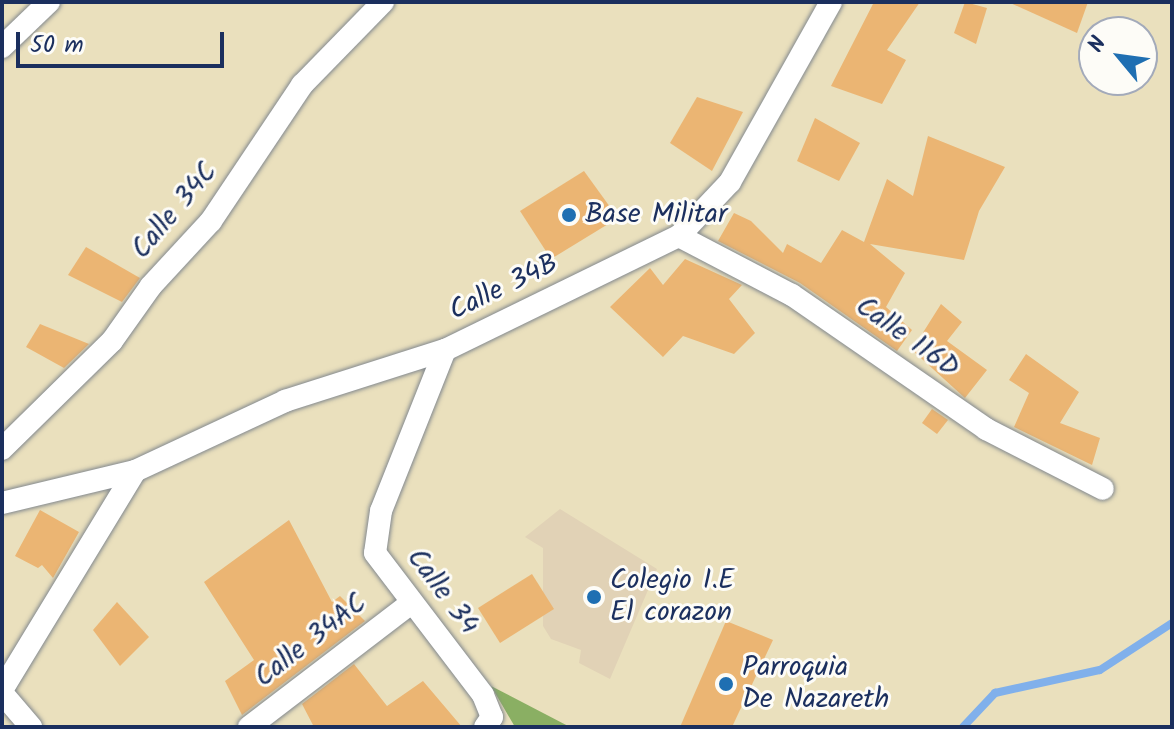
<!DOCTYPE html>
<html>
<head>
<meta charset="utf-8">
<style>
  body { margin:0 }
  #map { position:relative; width:1174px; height:729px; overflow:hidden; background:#eae0bd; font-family:Kalam,sans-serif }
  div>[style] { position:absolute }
  .built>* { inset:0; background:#e1d2b6 }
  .forest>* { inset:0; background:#8aaf63 }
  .stream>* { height:8px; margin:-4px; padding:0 4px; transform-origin:4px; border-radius:4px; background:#80b0eb }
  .building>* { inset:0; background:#ebb573 }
  .roads { filter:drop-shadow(0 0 2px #82888e) drop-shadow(0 0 2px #82888e) }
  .street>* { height:22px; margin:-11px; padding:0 11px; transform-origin:11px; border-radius:11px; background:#fff }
  .dots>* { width:22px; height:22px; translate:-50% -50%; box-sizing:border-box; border:4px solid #fdfcf7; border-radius:50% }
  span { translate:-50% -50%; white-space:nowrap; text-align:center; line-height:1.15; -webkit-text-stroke:6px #fdfcf7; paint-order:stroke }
  .street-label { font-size:28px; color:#1b2f5e }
  .poi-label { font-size:28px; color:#1b2f5e }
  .left { translate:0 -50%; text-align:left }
  .frame { position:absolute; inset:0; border:4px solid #1b2f5e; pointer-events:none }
  .north { position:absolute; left:1078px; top:16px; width:80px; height:80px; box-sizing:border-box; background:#fdfcf7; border:2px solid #a3aaba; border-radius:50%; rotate:299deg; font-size:22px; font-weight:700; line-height:32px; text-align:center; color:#1b2f5e }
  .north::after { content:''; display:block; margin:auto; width:28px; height:36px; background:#1f6fb2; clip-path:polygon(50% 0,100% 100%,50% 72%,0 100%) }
  .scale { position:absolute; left:16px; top:32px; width:208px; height:36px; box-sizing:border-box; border:4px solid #1b2f5e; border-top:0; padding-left:10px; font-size:24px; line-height:28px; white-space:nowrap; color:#1b2f5e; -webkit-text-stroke:6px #fdfcf7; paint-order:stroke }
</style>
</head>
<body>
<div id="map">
  <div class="built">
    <div style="clip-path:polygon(560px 509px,657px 569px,610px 679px,579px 663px,581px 650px,551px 639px,543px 626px,543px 548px,525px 537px)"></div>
  </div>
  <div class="forest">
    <div style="clip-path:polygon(491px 686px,570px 727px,571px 727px,515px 727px)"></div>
  </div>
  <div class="stream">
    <div style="left:963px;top:727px;width:47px;rotate:-46.7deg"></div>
    <div style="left:995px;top:693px;width:107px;rotate:-12.4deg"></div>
    <div style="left:1100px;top:670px;width:86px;rotate:-33.1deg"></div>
  </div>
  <div class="building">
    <div style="clip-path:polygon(874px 2px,920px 2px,887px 50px,906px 60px,882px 104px,831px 86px)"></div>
    <div style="clip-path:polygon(965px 2px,987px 8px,976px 44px,954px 33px)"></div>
    <div style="clip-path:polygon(1008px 2px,1088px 2px,1077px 33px)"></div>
    <div style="clip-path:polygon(697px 97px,743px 112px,712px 171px,670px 143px)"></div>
    <div style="clip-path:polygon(815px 118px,860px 143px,839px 181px,797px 161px)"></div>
    <div style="clip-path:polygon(928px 136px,1005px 167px,979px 211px,964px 260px,870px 244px,905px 273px,886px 307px,912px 330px,897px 351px,800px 283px,718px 241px,734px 213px,751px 221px,783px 253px,787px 244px,821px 263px,842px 230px,864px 242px,887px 179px,913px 196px)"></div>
    <div style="clip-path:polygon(584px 171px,618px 218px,551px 259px,520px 211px)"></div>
    <div style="clip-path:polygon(86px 247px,140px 278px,122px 302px,68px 275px)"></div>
    <div style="clip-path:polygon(685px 259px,742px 285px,729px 299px,755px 333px,734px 354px,683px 336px,663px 357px,610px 307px,650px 268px,663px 285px)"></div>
    <div style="clip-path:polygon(941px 304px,962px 322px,947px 341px,987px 370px,965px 398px,912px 350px)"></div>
    <div style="clip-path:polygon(40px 324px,89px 344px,64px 368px,26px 347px)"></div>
    <div style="clip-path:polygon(1026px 354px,1079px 392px,1060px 423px,1100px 438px,1092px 465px,1014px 427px,1029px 393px,1009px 380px)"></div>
    <div style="clip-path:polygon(932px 409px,948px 420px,937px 434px,922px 423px)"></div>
    <div style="clip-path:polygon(40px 510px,79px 532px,53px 578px,42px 565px,38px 568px,15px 556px)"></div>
    <div style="clip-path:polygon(289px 520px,332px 602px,340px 596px,365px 621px,242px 715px,225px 681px,254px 660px,204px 582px)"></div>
    <div style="clip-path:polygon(532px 574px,554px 609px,500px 643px,478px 608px)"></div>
    <div style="clip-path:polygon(117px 602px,149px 637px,120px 666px,93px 630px)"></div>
    <div style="clip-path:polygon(726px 621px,773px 640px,732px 727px,680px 727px)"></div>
    <div style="clip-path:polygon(354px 664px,387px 706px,423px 681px,462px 727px,314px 727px,302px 704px)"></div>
  </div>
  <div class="roads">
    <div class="street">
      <div style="left:2px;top:47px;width:65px;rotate:-43.8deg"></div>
      <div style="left:679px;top:236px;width:127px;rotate:27.6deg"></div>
      <div style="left:792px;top:295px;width:236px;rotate:34.6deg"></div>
      <div style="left:986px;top:429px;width:131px;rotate:27.1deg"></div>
      <div style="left:445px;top:350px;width:173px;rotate:111.7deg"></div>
      <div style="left:381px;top:511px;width:42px;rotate:98.1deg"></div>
      <div style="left:375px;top:553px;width:178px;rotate:52.7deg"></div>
      <div style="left:483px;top:695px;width:24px;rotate:68deg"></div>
      <div style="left:492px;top:717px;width:12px;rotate:125deg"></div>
      <div style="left:2px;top:449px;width:154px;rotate:-44.5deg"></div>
      <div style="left:112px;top:341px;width:67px;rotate:-54.7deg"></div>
      <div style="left:151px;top:286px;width:88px;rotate:-47.3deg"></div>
      <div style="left:211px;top:221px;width:164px;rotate:-56.2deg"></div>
      <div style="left:302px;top:85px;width:116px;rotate:-45.7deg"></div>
      <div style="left:2px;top:503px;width:137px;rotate:-13.5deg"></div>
      <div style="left:2px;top:690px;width:256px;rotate:-58.7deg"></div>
      <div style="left:135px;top:471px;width:166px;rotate:-25deg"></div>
      <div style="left:285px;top:401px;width:168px;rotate:-17.7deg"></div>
      <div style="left:445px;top:350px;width:260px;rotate:-26deg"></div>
      <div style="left:679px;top:236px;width:74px;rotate:-46.6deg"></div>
      <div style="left:730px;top:182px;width:206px;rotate:-60.7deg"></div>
      <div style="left:2px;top:693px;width:45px;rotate:49.5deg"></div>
      <div style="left:249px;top:727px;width:203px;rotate:-37.4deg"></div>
    </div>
  </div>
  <div class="dots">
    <div style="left:569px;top:215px;background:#1f6fb2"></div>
    <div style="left:594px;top:597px;background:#1f6fb2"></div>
    <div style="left:726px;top:684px;background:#1f6fb2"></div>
  </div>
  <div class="street-label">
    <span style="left:175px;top:211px;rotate:-50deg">Calle 34C</span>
    <span style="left:504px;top:288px;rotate:-26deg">Calle 34B</span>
    <span style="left:907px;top:338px;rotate:35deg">Calle 116D</span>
    <span style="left:442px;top:592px;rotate:53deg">Calle 34</span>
    <span style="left:311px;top:641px;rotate:-38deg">Calle 34AC</span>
  </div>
  <div class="poi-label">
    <span class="left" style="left:585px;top:215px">Base Militar</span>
    <span class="left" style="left:610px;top:597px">Colegio I.E<br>El corazon</span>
    <span class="left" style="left:742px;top:684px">Parroquia<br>De Nazareth</span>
  </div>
  <div class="frame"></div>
  <div class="north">N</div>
  <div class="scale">50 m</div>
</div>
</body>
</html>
